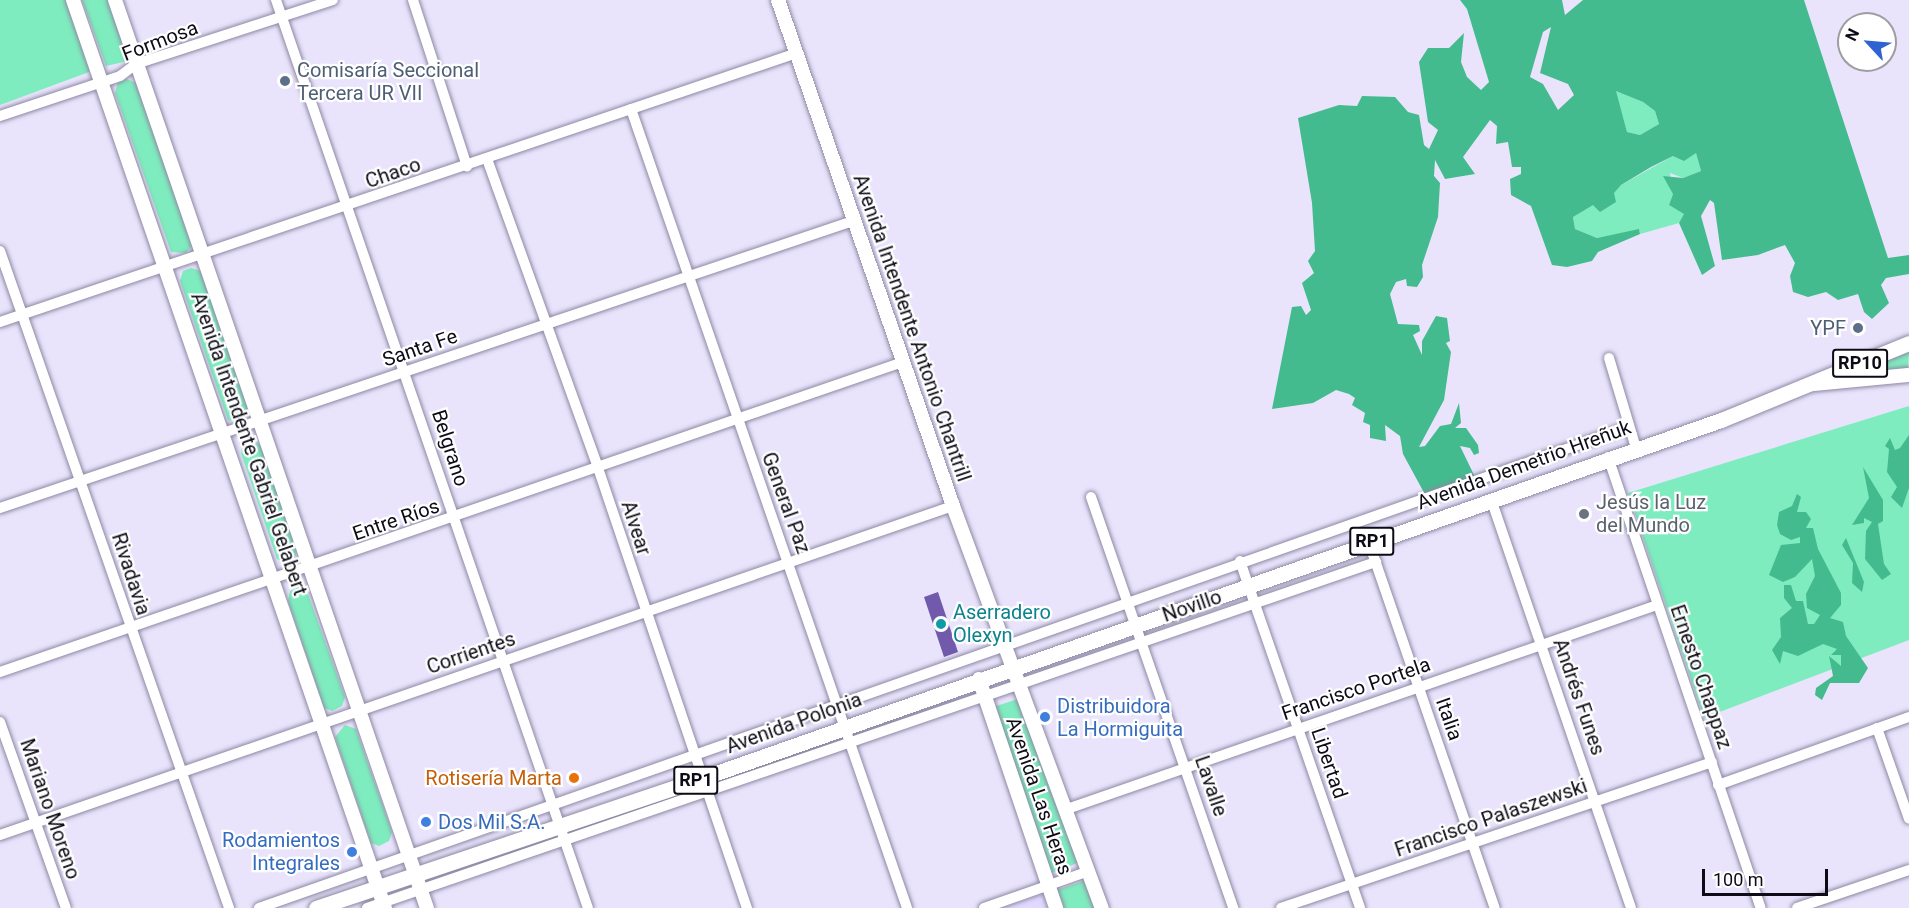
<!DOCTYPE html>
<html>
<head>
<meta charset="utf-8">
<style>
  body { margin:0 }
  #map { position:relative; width:1909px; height:908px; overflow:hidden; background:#e9e4fc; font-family:Roboto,sans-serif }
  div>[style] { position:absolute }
  .built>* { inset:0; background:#e1d9ff }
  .green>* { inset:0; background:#7eecbe }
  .forest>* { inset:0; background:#44bb8e }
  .building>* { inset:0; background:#7159ab }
  .roads { filter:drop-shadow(0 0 2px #8e88a4) drop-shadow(0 0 2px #8e88a4) }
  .street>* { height:10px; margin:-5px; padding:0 5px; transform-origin:5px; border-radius:5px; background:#fff }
  .secondary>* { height:14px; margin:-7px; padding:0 7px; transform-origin:7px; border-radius:7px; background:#fff }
  .primary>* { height:15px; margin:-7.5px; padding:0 7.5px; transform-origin:7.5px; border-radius:7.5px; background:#fff }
  .dots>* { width:16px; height:16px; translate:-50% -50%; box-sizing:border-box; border:3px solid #fff; border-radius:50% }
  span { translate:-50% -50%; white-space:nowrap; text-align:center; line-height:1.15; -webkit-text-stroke:4.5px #fff; paint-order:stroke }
  .shield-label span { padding:2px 4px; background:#fff; border:2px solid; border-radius:4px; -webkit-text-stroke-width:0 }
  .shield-label { font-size:18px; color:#0d0b15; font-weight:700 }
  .street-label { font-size:20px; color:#0d0b15 }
  .service-label { font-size:20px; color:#4e5e75 }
  .left { translate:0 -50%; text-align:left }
  .right { translate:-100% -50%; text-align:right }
  .worship-label { font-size:20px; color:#5b616d }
  .culture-label { font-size:20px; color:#0d838f }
  .shop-label { font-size:20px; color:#366cbe }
  .food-label { font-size:20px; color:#c56008 }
  .north { position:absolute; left:1837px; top:12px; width:60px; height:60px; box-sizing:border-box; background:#fff; border:2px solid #9e9da1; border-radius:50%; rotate:296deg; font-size:16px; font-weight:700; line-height:24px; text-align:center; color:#0d0b15 }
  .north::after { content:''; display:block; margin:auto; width:21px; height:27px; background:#2e63d1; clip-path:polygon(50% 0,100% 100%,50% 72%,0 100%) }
  .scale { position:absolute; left:1702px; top:869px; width:126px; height:27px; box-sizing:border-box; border:3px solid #0d0b15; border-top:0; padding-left:8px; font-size:18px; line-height:21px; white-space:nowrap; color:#0d0b15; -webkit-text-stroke:4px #fff; paint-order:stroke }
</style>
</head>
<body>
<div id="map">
  <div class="built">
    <div style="clip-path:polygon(1043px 894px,1048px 908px,1003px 908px)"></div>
  </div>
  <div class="green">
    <div style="clip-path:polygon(0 0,68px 0,91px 66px,89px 72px,0 105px)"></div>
    <div style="clip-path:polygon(82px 0,109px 0,128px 61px,106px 66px)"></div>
    <div style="clip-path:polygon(127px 79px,136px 83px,192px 246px,186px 253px,171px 252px,115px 93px,118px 82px)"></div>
    <div style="clip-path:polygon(1615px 90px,1643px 102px,1655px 111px,1659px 124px,1640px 135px,1627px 132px)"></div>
    <div style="clip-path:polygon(1696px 153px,1701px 171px,1683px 178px,1670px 173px,1673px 194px,1669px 205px,1685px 214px,1679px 223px,1640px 234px,1639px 230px,1597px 238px,1575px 229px,1573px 217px,1621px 185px,1673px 156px)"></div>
    <div style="clip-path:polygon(191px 268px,201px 271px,248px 409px,246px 418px,236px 423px,228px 420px,180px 281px,183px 271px)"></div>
    <div style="clip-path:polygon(1909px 352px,1908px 368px,1847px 380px,1860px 372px)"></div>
    <div style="clip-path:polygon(1909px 406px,1909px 640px,1704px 718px,1628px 493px)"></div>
    <div style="clip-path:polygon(252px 439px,261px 446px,297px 549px,295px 558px,285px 562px,277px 559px,241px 453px,243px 443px)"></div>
    <div style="clip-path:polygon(299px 587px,308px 594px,345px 697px,342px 706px,332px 711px,324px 708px,288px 601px,290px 591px)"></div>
    <div style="clip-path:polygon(1021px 698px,1080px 862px,1049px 874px,993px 707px)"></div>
    <div style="clip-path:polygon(345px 725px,356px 729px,392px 832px,389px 841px,379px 846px,371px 843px,335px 737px)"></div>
    <div style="clip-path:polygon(1084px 881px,1095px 908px,1064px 908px,1057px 890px)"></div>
  </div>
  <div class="forest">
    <div style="clip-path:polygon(evenodd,1460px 0,1562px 0,1565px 15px,1583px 0,1804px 0,1888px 258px,1909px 255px,1909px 274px,1886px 278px,1881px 285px,1889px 303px,1872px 319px,1864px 312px,1858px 294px,1838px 300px,1826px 292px,1808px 297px,1793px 292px,1790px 276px,1795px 263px,1785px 245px,1758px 255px,1722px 260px,1714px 203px,1710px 200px,1701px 216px,1715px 266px,1702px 275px,1679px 223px,1684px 214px,1669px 205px,1673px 194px,1663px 176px,1683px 178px,1701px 171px,1696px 153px,1684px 161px,1673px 156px,1651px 167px,1621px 185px,1614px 193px,1616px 202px,1600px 212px,1593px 205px,1573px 217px,1575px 229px,1597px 238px,1639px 229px,1640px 234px,1598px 252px,1592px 261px,1567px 267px,1552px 265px,1531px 206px,1511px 195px,1510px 179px,1521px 174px,1521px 167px,1512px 167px,1508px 142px,1496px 144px,1497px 126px,1490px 120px,1463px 157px,1475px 174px,1445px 179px,1435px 160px,1434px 176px,1440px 183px,1438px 217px,1422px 265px,1423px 277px,1417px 287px,1407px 286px,1406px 279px,1396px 282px,1390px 294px,1398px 324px,1419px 325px,1420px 331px,1413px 335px,1422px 355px,1422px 341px,1436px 316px,1447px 318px,1450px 341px,1446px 343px,1451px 352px,1444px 400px,1419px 447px,1425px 446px,1440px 426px,1451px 424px,1459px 403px,1461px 423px,1455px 428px,1466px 428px,1478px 445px,1479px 453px,1474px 455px,1470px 448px,1460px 446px,1475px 477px,1450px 489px,1445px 499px,1428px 500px,1403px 454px,1400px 436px,1385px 425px,1386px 441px,1370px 438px,1370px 425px,1363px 422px,1365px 413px,1352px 405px,1355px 398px,1349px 394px,1336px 390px,1313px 403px,1272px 409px,1292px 307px,1301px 306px,1306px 315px,1311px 310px,1302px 283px,1314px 273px,1308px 261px,1315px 251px,1312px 203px,1298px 118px,1339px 105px,1357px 106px,1362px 96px,1395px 97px,1408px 112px,1419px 115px,1424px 145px,1429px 149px,1438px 130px,1428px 122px,1419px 62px,1428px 48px,1449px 48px,1464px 33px,1461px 62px,1467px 77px,1481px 90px,1489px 82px,1467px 9px,1460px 0,1551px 27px,1540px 73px,1568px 84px,1574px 95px,1558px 110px,1543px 84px,1530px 77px,1543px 32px,1551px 27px,1460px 0,1616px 91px,1643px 102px,1655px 111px,1659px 124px,1640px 135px,1627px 132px,1616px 91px)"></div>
    <div style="clip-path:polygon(1909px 435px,1909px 488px,1902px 508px,1891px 497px,1897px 487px,1887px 472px,1889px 449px,1885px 446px,1890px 438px,1895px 450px,1900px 448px)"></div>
    <div style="clip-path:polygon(1863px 467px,1883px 500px,1883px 521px,1878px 524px,1884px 564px,1891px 574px,1882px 580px,1865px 559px,1866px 531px,1872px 522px,1864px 518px,1864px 523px,1852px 525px,1869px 498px)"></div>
    <div style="clip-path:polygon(1797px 494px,1801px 497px,1797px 512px,1806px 512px,1811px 519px,1806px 528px,1813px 528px,1818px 549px,1841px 593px,1841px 605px,1830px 618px,1843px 622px,1846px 636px,1868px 668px,1859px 683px,1830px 683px,1822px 700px,1815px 695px,1816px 688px,1833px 676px,1829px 656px,1841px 666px,1841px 655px,1831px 655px,1837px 649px,1823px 644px,1798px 656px,1783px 651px,1780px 664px,1772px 650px,1781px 637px,1780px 618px,1792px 608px,1784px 598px,1784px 585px,1791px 585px,1796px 601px,1803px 601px,1808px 624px,1814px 624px,1820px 615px,1807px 608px,1806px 594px,1815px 576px,1812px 559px,1795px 577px,1783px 582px,1769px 575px,1781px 545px,1800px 543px,1800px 537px,1791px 540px,1780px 534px,1777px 525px,1779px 512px,1792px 506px)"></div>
    <div style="clip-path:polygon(1846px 538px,1864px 582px,1862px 592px,1852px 583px,1853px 563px,1842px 545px)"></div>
  </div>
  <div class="building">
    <div style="clip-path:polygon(938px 592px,958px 652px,944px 657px,924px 597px)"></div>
  </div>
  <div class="roads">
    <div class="street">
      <div style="left:276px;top:0;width:960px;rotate:71.04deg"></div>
      <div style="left:413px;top:0;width:175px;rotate:72deg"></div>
      <div style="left:631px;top:109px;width:845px;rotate:70.94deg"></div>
      <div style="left:0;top:116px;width:126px;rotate:-18.4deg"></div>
      <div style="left:120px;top:76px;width:20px;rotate:-37deg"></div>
      <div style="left:136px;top:64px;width:207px;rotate:-18deg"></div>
      <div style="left:487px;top:159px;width:325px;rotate:70.2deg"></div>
      <div style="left:597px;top:465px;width:468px;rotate:71.3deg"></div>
      <div style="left:0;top:251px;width:696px;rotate:70.78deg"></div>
      <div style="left:0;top:322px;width:841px;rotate:-18.65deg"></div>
      <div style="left:1609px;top:358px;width:94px;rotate:73.3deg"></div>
      <div style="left:1608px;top:457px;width:476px;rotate:71.3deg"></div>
      <div style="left:1091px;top:497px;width:435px;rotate:70.9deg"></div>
      <div style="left:1491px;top:499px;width:432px;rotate:71.1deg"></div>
      <div style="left:0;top:508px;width:900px;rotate:-18.6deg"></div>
      <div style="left:1369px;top:543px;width:386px;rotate:71deg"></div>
      <div style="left:1240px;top:561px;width:367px;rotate:70.9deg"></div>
      <div style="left:0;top:672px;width:955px;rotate:-18.95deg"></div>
      <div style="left:0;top:722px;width:197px;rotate:70.5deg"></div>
      <div style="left:1877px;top:728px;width:96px;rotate:70.6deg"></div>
      <div style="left:1718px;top:785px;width:203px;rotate:-19.6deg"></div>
      <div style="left:1067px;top:809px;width:624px;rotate:-19.07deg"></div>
      <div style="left:0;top:835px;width:1008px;rotate:-19.05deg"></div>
      <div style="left:259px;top:908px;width:1452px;rotate:-19.35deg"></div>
      <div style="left:367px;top:908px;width:1067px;rotate:-18.93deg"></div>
      <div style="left:984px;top:908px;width:111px;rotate:-19.4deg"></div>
      <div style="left:1281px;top:908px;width:455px;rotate:-18.7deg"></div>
      <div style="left:1797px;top:908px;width:118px;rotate:-18.7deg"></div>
    </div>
    <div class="secondary">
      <div style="left:73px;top:0;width:960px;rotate:71.04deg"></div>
      <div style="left:115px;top:0;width:960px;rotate:71.04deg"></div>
      <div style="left:778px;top:0;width:535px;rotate:70.92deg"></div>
      <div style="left:953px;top:506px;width:429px;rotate:69.7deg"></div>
      <div style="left:1813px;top:384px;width:96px;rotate:-5.4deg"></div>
      <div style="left:979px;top:679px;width:242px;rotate:71.4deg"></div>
    </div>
    <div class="primary">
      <div style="left:316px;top:908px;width:407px;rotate:-18.6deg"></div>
      <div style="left:702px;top:778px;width:1080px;rotate:-19.36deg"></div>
      <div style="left:1721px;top:420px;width:203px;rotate:-22.3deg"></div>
    </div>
  </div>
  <div class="dots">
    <div style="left:285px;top:81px;background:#5c6f8a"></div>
    <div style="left:1858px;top:328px;background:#5c6f8a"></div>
    <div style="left:1584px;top:514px;background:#6b7280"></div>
    <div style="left:941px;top:624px;background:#0f9aa8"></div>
    <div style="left:1045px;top:717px;background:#3f7fe0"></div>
    <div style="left:574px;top:778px;background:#e8710a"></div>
    <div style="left:426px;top:822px;background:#3f7fe0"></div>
    <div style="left:352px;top:852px;background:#3f7fe0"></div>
  </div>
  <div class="shield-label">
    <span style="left:1860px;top:363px">RP10</span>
    <span style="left:1372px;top:541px">RP1</span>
    <span style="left:696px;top:780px">RP1</span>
  </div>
  <div class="street-label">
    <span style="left:160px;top:41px;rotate:-21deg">Formosa</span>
    <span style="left:393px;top:173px;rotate:-19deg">Chaco</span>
    <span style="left:912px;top:328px;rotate:71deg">Avenida Intendente Antonio Chantrill</span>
    <span style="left:420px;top:348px;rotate:-19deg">Santa Fe</span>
    <span style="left:249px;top:444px;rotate:71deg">Avenida Intendente Gabriel Gelabert</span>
    <span style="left:450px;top:448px;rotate:72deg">Belgrano</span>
    <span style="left:1524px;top:465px;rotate:-20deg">Avenida Demetrio Hreñuk</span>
    <span style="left:786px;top:503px;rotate:70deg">General Paz</span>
    <span style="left:396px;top:520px;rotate:-19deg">Entre Ríos</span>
    <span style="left:636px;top:528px;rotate:72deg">Alvear</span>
    <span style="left:131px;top:574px;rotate:72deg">Rivadavia</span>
    <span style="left:1192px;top:606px;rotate:-19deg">Novillo</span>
    <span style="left:471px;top:653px;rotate:-19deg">Corrientes</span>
    <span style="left:1701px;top:677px;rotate:71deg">Ernesto Chappaz</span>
    <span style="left:1356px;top:689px;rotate:-19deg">Francisco Portela</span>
    <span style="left:1579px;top:697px;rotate:71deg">Andrés Funes</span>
    <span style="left:1449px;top:719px;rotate:71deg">Italia</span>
    <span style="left:794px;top:723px;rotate:-20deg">Avenida Polonia</span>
    <span style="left:1329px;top:763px;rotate:71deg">Libertad</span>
    <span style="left:1211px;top:786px;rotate:71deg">Lavalle</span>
    <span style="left:1039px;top:796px;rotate:71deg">Avenida Las Heras</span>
    <span style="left:50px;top:809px;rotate:71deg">Mariano Moreno</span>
    <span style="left:1491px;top:818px;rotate:-19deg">Francisco Palaszewski</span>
  </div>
  <div class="service-label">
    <span class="left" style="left:297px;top:82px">Comisaría Seccional<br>Tercera UR VII</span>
    <span class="right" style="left:1846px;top:328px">YPF</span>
  </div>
  <div class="worship-label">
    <span class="left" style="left:1596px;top:514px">Jesús la Luz<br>del Mundo</span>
  </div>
  <div class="culture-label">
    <span class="left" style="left:953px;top:624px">Aserradero<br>Olexyn</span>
  </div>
  <div class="shop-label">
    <span class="left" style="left:1057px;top:718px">Distribuidora<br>La Hormiguita</span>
    <span class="left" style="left:438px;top:822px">Dos Mil S.A.</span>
    <span class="right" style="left:340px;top:852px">Rodamientos<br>Integrales</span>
  </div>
  <div class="food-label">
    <span class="right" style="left:562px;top:778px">Rotisería Marta</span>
  </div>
  <div class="north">N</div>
  <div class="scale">100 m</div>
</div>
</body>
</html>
